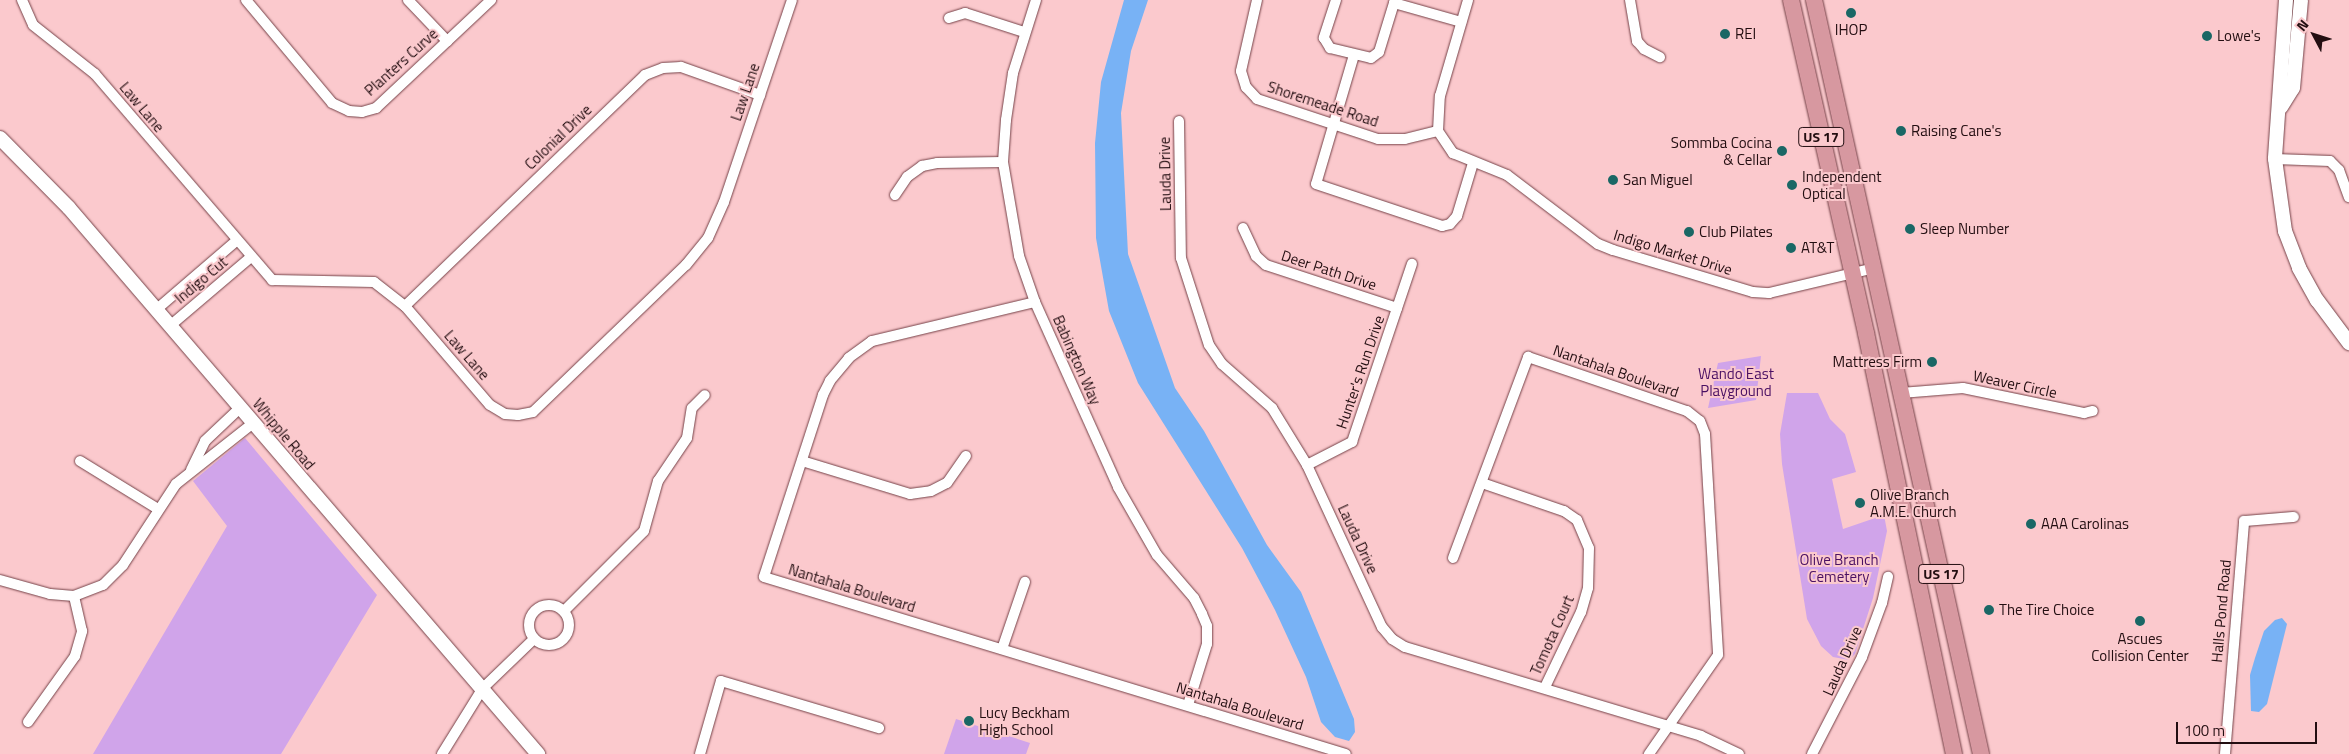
<!DOCTYPE html>
<html>
<head>
<meta charset="utf-8">
<style>
  body { margin:0 }
  #map { position:relative; width:2349px; height:754px; overflow:hidden; background:#fbc9cd; font-family:"Titillium Web",sans-serif }
  div>[style] { position:absolute }
  .green>* { inset:0; background:#d0a4ea }
  .water>* { inset:0; background:#78b2f5 }
  .roads { filter:drop-shadow(0 0 1px #754248) drop-shadow(0 0 1px #754248) }
  .minor>* { height:10px; margin:-5px; padding:0 5px; transform-origin:5px; border-radius:5px; background:#fff }
  .minor>.ring { margin:-5px; padding:0; box-sizing:content-box; background:none; border:10px solid #fff; border-radius:50% }
  .secondary>* { height:14px; margin:-7px; padding:0 7px; transform-origin:7px; border-radius:7px; background:#fff }
  .trunk>* { height:16px; margin:-8px; padding:0 8px; transform-origin:8px; border-radius:8px; background:#d798a0 }
  .dots>* { width:14px; height:14px; translate:-50% -50%; box-sizing:border-box; border:2px solid #fbc9cd; border-radius:50% }
  span { translate:-50% -50%; white-space:nowrap; text-align:center; line-height:1.15; -webkit-text-stroke:4px #fbc9cd; paint-order:stroke }
  .shield-label span { padding:1px 4px; background:#fbc9cd; border:1px solid; border-radius:4px; -webkit-text-stroke-width:0 }
  .shield-label { font-size:14px; color:#230e11; font-weight:700 }
  .poi-label { font-size:15px; color:#230e11 }
  .left { translate:0 -50%; text-align:left }
  .right { translate:-100% -50%; text-align:right }
  .street-label { font-size:15px; color:#230e11 }
  .park-label { font-size:15px; color:#4a1063 }
  .north { position:absolute; left:2289px; top:10px; width:50px; height:50px; -webkit-text-stroke:4px #fbc9cd; paint-order:stroke; rotate:310deg; font-size:14px; font-weight:700; line-height:20px; text-align:center; color:#230e11 }
  .north::after { content:''; display:block; margin:auto; width:18px; height:22px; background:#230e11; clip-path:polygon(50% 0,100% 100%,50% 72%,0 100%) }
  .scale { position:absolute; left:2176px; top:722px; width:141px; height:22px; box-sizing:border-box; border:2px solid #230e11; border-top:0; padding-left:6px; font-size:15px; line-height:18px; white-space:nowrap; color:#230e11; -webkit-text-stroke:4px #fbc9cd; paint-order:stroke }
</style>
</head>
<body>
<div id="map">
  <div class="green">
    <div style="clip-path:polygon(1761px 356px,1756px 400px,1708px 408px,1718px 363px)"></div>
    <div style="clip-path:polygon(1787px 393px,1818px 393px,1830px 419px,1845px 434px,1856px 472px,1832px 479px,1843px 529px,1884px 515px,1887px 531px,1873px 598px,1855px 654px,1849px 660px,1833px 657px,1821px 646px,1807px 619px,1782px 464px,1780px 434px)"></div>
    <div style="clip-path:polygon(245px 438px,377px 595px,281px 754px,93px 754px,227px 526px,193px 481px)"></div>
    <div style="clip-path:polygon(956px 719px,1030px 743px,1026px 754px,944px 754px)"></div>
  </div>
  <div class="water">
    <div style="clip-path:polygon(1124px 0,1148px 0,1131px 51px,1121px 113px,1128px 254px,1175px 388px,1204px 431px,1267px 545px,1301px 592px,1354px 719px,1355px 732px,1349px 741px,1335px 737px,1321px 722px,1306px 677px,1275px 610px,1242px 548px,1138px 383px,1109px 311px,1096px 238px,1095px 143px,1101px 82px)"></div>
    <div style="clip-path:polygon(2282px 618px,2287px 624px,2267px 704px,2259px 712px,2251px 711px,2250px 675px,2255px 658px,2264px 631px,2275px 620px)"></div>
  </div>
  <div class="roads">
    <div class="minor">
      <div style="left:22px;top:0;width:27px;rotate:66deg"></div>
      <div style="left:33px;top:25px;width:79px;rotate:38.3deg"></div>
      <div style="left:95px;top:74px;width:272px;rotate:49.3deg"></div>
      <div style="left:272px;top:280px;width:102px;rotate:1.1deg"></div>
      <div style="left:374px;top:282px;width:39px;rotate:38deg"></div>
      <div style="left:405px;top:306px;width:130px;rotate:49.4deg"></div>
      <div style="left:490px;top:405px;width:17px;rotate:31deg"></div>
      <div style="left:505px;top:414px;width:13px;rotate:4deg"></div>
      <div style="left:518px;top:415px;width:15px;rotate:-11deg"></div>
      <div style="left:533px;top:412px;width:212px;rotate:-43.9deg"></div>
      <div style="left:686px;top:265px;width:35px;rotate:-51deg"></div>
      <div style="left:708px;top:238px;width:39px;rotate:-66deg"></div>
      <div style="left:724px;top:202px;width:213px;rotate:-71.4deg"></div>
      <div style="left:246px;top:0;width:134px;rotate:50.1deg"></div>
      <div style="left:332px;top:103px;width:19px;rotate:25deg"></div>
      <div style="left:349px;top:111px;width:13px;rotate:4deg"></div>
      <div style="left:362px;top:112px;width:15px;rotate:-16deg"></div>
      <div style="left:376px;top:108px;width:158px;rotate:-43.2deg"></div>
      <div style="left:408px;top:0;width:57px;rotate:46.4deg"></div>
      <div style="left:1036px;top:0;width:77px;rotate:107.5deg"></div>
      <div style="left:1013px;top:73px;width:48px;rotate:98.5deg"></div>
      <div style="left:1006px;top:120px;width:42px;rotate:94.1deg"></div>
      <div style="left:1003px;top:162px;width:95px;rotate:80.3deg"></div>
      <div style="left:1019px;top:256px;width:49px;rotate:70.8deg"></div>
      <div style="left:1035px;top:302px;width:203px;rotate:65.8deg"></div>
      <div style="left:1118px;top:487px;width:78px;rotate:60.2deg"></div>
      <div style="left:1157px;top:555px;width:57px;rotate:49.3deg"></div>
      <div style="left:1194px;top:598px;width:18px;rotate:63deg"></div>
      <div style="left:1202px;top:614px;width:13px;rotate:67deg"></div>
      <div style="left:1207px;top:626px;width:18px;rotate:90deg"></div>
      <div style="left:1207px;top:644px;width:64px;rotate:107.3deg"></div>
      <div style="left:1257px;top:0;width:73px;rotate:102.7deg"></div>
      <div style="left:1241px;top:71px;width:17px;rotate:73deg"></div>
      <div style="left:1246px;top:87px;width:16px;rotate:47deg"></div>
      <div style="left:1257px;top:99px;width:127px;rotate:18.3deg"></div>
      <div style="left:1378px;top:139px;width:27px"></div>
      <div style="left:1405px;top:139px;width:34px;rotate:-14deg"></div>
      <div style="left:1438px;top:131px;width:35px;rotate:-87deg"></div>
      <div style="left:1440px;top:96px;width:100px;rotate:-73.7deg"></div>
      <div style="left:1336px;top:0;width:40px;rotate:108deg"></div>
      <div style="left:1324px;top:38px;width:12px;rotate:59deg"></div>
      <div style="left:1330px;top:48px;width:42px;rotate:13.7deg"></div>
      <div style="left:1371px;top:58px;width:10px;rotate:-37deg"></div>
      <div style="left:1379px;top:52px;width:51px;rotate:-73deg"></div>
      <div style="left:1395px;top:0;width:3px;rotate:108deg"></div>
      <div style="left:1394px;top:3px;width:70px;rotate:15.8deg"></div>
      <div style="left:1630px;top:0;width:42px;rotate:80.3deg"></div>
      <div style="left:1637px;top:41px;width:11px;rotate:49deg"></div>
      <div style="left:1644px;top:49px;width:18px;rotate:27deg"></div>
      <div style="left:949px;top:18px;width:17px;rotate:-17deg"></div>
      <div style="left:965px;top:13px;width:62px;rotate:17.9deg"></div>
      <div style="left:1354px;top:55px;width:134px;rotate:106.4deg"></div>
      <div style="left:1316px;top:184px;width:133px;rotate:18.4deg"></div>
      <div style="left:1442px;top:226px;width:8px;rotate:-14deg"></div>
      <div style="left:1450px;top:224px;width:11px;rotate:-49deg"></div>
      <div style="left:1457px;top:216px;width:55px;rotate:-73.2deg"></div>
      <div style="left:1179px;top:121px;width:137px;rotate:89.2deg"></div>
      <div style="left:1181px;top:258px;width:91px;rotate:72.2deg"></div>
      <div style="left:1209px;top:345px;width:23px;rotate:56deg"></div>
      <div style="left:1222px;top:364px;width:67px;rotate:41.3deg"></div>
      <div style="left:1272px;top:408px;width:67px;rotate:58.4deg"></div>
      <div style="left:1307px;top:465px;width:179px;rotate:65.2deg"></div>
      <div style="left:1382px;top:627px;width:16px;rotate:50deg"></div>
      <div style="left:1392px;top:639px;width:15px;rotate:32deg"></div>
      <div style="left:1405px;top:647px;width:309px;rotate:16.7deg"></div>
      <div style="left:1701px;top:736px;width:42px;rotate:25.3deg"></div>
      <div style="left:1438px;top:131px;width:27px;rotate:56deg"></div>
      <div style="left:1453px;top:153px;width:58px;rotate:22.2deg"></div>
      <div style="left:1507px;top:175px;width:114px;rotate:37.2deg"></div>
      <div style="left:1598px;top:244px;width:16px;rotate:22deg"></div>
      <div style="left:1613px;top:250px;width:146px;rotate:16.7deg"></div>
      <div style="left:1753px;top:292px;width:16px;rotate:4deg"></div>
      <div style="left:1769px;top:293px;width:109px;rotate:-13.3deg"></div>
      <div style="left:2275px;top:159px;width:55px;rotate:2.1deg"></div>
      <div style="left:2330px;top:161px;width:13px;rotate:45deg"></div>
      <div style="left:2339px;top:170px;width:29px;rotate:70deg"></div>
      <div style="left:895px;top:195px;width:22px;rotate:-56deg"></div>
      <div style="left:907px;top:177px;width:19px;rotate:-36deg"></div>
      <div style="left:922px;top:166px;width:15px;rotate:-11deg"></div>
      <div style="left:937px;top:163px;width:66px;rotate:-0.9deg"></div>
      <div style="left:1243px;top:228px;width:31px;rotate:65deg"></div>
      <div style="left:1256px;top:256px;width:13px;rotate:42deg"></div>
      <div style="left:1266px;top:265px;width:138px;rotate:18.2deg"></div>
      <div style="left:1035px;top:302px;width:168px;rotate:166.5deg"></div>
      <div style="left:872px;top:341px;width:29px;rotate:144deg"></div>
      <div style="left:849px;top:358px;width:30px;rotate:130deg"></div>
      <div style="left:830px;top:381px;width:16px;rotate:117deg"></div>
      <div style="left:823px;top:395px;width:191px;rotate:108deg"></div>
      <div style="left:764px;top:577px;width:608px;rotate:16.92deg"></div>
      <div style="left:405px;top:306px;width:333px;rotate:-43.9deg"></div>
      <div style="left:645px;top:75px;width:19px;rotate:-21deg"></div>
      <div style="left:663px;top:68px;width:18px;rotate:-3deg"></div>
      <div style="left:681px;top:67px;width:84px;rotate:19.5deg"></div>
      <div style="left:157px;top:309px;width:104px;rotate:-40.7deg"></div>
      <div style="left:171px;top:325px;width:105px;rotate:-40.4deg"></div>
      <div style="left:1901px;top:393px;width:62px;rotate:-4.6deg"></div>
      <div style="left:1963px;top:388px;width:124px;rotate:11.7deg"></div>
      <div style="left:2084px;top:413px;width:9px;rotate:-13deg"></div>
      <div style="left:80px;top:461px;width:92px;rotate:31.6deg"></div>
      <div style="left:802px;top:461px;width:113px;rotate:17deg"></div>
      <div style="left:910px;top:494px;width:21px;rotate:-8deg"></div>
      <div style="left:931px;top:491px;width:18px;rotate:-27deg"></div>
      <div style="left:947px;top:483px;width:33px;rotate:-55deg"></div>
      <div style="left:1307px;top:465px;width:51px;rotate:-27.1deg"></div>
      <div style="left:1352px;top:442px;width:188px;rotate:-71.4deg"></div>
      <div style="left:191px;top:470px;width:32px;rotate:-64deg"></div>
      <div style="left:205px;top:441px;width:50px;rotate:-43.4deg"></div>
      <div style="left:1482px;top:483px;width:87px;rotate:18.9deg"></div>
      <div style="left:1564px;top:511px;width:16px;rotate:35deg"></div>
      <div style="left:1577px;top:520px;width:30px;rotate:67deg"></div>
      <div style="left:1589px;top:548px;width:40px;rotate:91.4deg"></div>
      <div style="left:1588px;top:588px;width:25px;rotate:106deg"></div>
      <div style="left:1581px;top:612px;width:83px;rotate:115.6deg"></div>
      <div style="left:1453px;top:558px;width:215px;rotate:-69.5deg"></div>
      <div style="left:1528px;top:357px;width:168px;rotate:18.8deg"></div>
      <div style="left:1687px;top:411px;width:16px;rotate:38deg"></div>
      <div style="left:1700px;top:421px;width:14px;rotate:69deg"></div>
      <div style="left:1705px;top:434px;width:221px;rotate:86.6deg"></div>
      <div style="left:1718px;top:655px;width:121px;rotate:124.9deg"></div>
      <div style="left:0;top:580px;width:52px;rotate:15.6deg"></div>
      <div style="left:50px;top:594px;width:24px;rotate:5deg"></div>
      <div style="left:74px;top:596px;width:31px;rotate:-21deg"></div>
      <div style="left:103px;top:585px;width:28px;rotate:-45deg"></div>
      <div style="left:123px;top:565px;width:97px;rotate:-56.8deg"></div>
      <div style="left:176px;top:484px;width:97px;rotate:-38.3deg"></div>
      <div class="ring" style="left:529px;top:605px;width:30px;height:30px"></div>
      <div style="left:564px;top:611px;width:113px;rotate:-45deg"></div>
      <div style="left:644px;top:531px;width:52px;rotate:-74.4deg"></div>
      <div style="left:658px;top:481px;width:52px;rotate:-56deg"></div>
      <div style="left:687px;top:438px;width:30px;rotate:-81deg"></div>
      <div style="left:692px;top:408px;width:18px;rotate:-45deg"></div>
      <div style="left:1002px;top:649px;width:71px;rotate:-71.1deg"></div>
      <div style="left:28px;top:722px;width:81px;rotate:-54.5deg"></div>
      <div style="left:75px;top:656px;width:26px;rotate:-74deg"></div>
      <div style="left:82px;top:631px;width:36px;rotate:-103deg"></div>
      <div style="left:442px;top:754px;width:78px;rotate:-58.2deg"></div>
      <div style="left:483px;top:688px;width:71px;rotate:-43.9deg"></div>
      <div style="left:700px;top:754px;width:76px;rotate:-74deg"></div>
      <div style="left:721px;top:681px;width:165px;rotate:16.6deg"></div>
      <div style="left:1812px;top:754px;width:109px;rotate:-62.7deg"></div>
      <div style="left:1862px;top:657px;width:58px;rotate:-69.7deg"></div>
      <div style="left:1882px;top:603px;width:27px;rotate:-77deg"></div>
      <div style="left:2225px;top:754px;width:234px;rotate:-85.3deg"></div>
      <div style="left:2244px;top:521px;width:50px;rotate:-4.6deg"></div>
    </div>
    <div class="secondary">
      <div style="left:2286px;top:0;width:159px;rotate:94deg"></div>
      <div style="left:2275px;top:159px;width:73px;rotate:82.1deg"></div>
      <div style="left:2285px;top:231px;width:40px;rotate:69deg"></div>
      <div style="left:2299px;top:268px;width:37px;rotate:61deg"></div>
      <div style="left:2317px;top:300px;width:54px;rotate:53.3deg"></div>
      <div style="left:2281px;top:107px;width:22px;rotate:-58deg"></div>
      <div style="left:2293px;top:88px;width:88px;rotate:-84.8deg"></div>
      <div style="left:0;top:138px;width:98px;rotate:45.4deg"></div>
      <div style="left:69px;top:208px;width:720px;rotate:49.34deg"></div>
    </div>
    <div class="trunk">
      <div style="left:1791px;top:0;width:341px;rotate:77.3deg"></div>
      <div style="left:1866px;top:333px;width:430px;rotate:78.2deg"></div>
      <div style="left:1814px;top:0;width:772px;rotate:77.51deg"></div>
    </div>
  </div>
  <div class="dots">
    <div style="left:1851px;top:13px;background:#1a6765"></div>
    <div style="left:1725px;top:34px;background:#1a6765"></div>
    <div style="left:2207px;top:36px;background:#1a6765"></div>
    <div style="left:1901px;top:131px;background:#1a6765"></div>
    <div style="left:1782px;top:151px;background:#1a6765"></div>
    <div style="left:1613px;top:180px;background:#1a6765"></div>
    <div style="left:1792px;top:185px;background:#1a6765"></div>
    <div style="left:1910px;top:229px;background:#1a6765"></div>
    <div style="left:1689px;top:232px;background:#1a6765"></div>
    <div style="left:1791px;top:248px;background:#1a6765"></div>
    <div style="left:1932px;top:362px;background:#1a6765"></div>
    <div style="left:1860px;top:503px;background:#1a6765"></div>
    <div style="left:2031px;top:524px;background:#1a6765"></div>
    <div style="left:1989px;top:610px;background:#1a6765"></div>
    <div style="left:2140px;top:621px;background:#1a6765"></div>
    <div style="left:969px;top:721px;background:#1a6765"></div>
  </div>
  <div class="shield-label">
    <span style="left:1821px;top:137px">US 17</span>
    <span style="left:1941px;top:574px">US 17</span>
  </div>
  <div class="poi-label">
    <span style="left:1851px;top:30px">IHOP</span>
    <span class="left" style="left:1735px;top:34px">REI</span>
    <span class="left" style="left:2217px;top:36px">Lowe's</span>
    <span class="left" style="left:1911px;top:131px">Raising Cane's</span>
    <span class="right" style="left:1772px;top:151px">Sommba Cocina<br>&amp; Cellar</span>
    <span class="left" style="left:1802px;top:185px">Independent<br>Optical</span>
    <span class="left" style="left:1623px;top:180px">San Miguel</span>
    <span class="left" style="left:1920px;top:229px">Sleep Number</span>
    <span class="left" style="left:1699px;top:232px">Club Pilates</span>
    <span class="left" style="left:1801px;top:248px">AT&amp;T</span>
    <span class="right" style="left:1922px;top:362px">Mattress Firm</span>
    <span class="left" style="left:1870px;top:503px">Olive Branch<br>A.M.E. Church</span>
    <span class="left" style="left:2041px;top:524px">AAA Carolinas</span>
    <span class="left" style="left:1999px;top:610px">The Tire Choice</span>
    <span style="left:2140px;top:647px">Ascues<br>Collision Center</span>
    <span class="left" style="left:979px;top:721px">Lucy Beckham<br>High School</span>
  </div>
  <div class="street-label">
    <span style="left:401px;top:62px;rotate:-42deg">Planters Curve</span>
    <span style="left:745px;top:92px;rotate:-71deg">Law Lane</span>
    <span style="left:1323px;top:104px;rotate:18deg">Shoremeade Road</span>
    <span style="left:142px;top:107px;rotate:50deg">Law Lane</span>
    <span style="left:558px;top:137px;rotate:-44deg">Colonial Drive</span>
    <span style="left:1165px;top:174px;rotate:-91deg">Lauda Drive</span>
    <span style="left:1673px;top:252px;rotate:17deg">Indigo Market Drive</span>
    <span style="left:1329px;top:270px;rotate:18deg">Deer Path Drive</span>
    <span style="left:201px;top:280px;rotate:-40deg">Indigo Cut</span>
    <span style="left:467px;top:355px;rotate:49deg">Law Lane</span>
    <span style="left:1077px;top:360px;rotate:66deg">Babington Way</span>
    <span style="left:1616px;top:371px;rotate:19deg">Nantahala Boulevard</span>
    <span style="left:1360px;top:372px;rotate:-71deg">Hunter's Run Drive</span>
    <span style="left:2015px;top:384px;rotate:12deg">Weaver Circle</span>
    <span style="left:284px;top:434px;rotate:50deg">Whipple Road</span>
    <span style="left:1358px;top:539px;rotate:65deg">Lauda Drive</span>
    <span style="left:852px;top:588px;rotate:17deg">Nantahala Boulevard</span>
    <span style="left:2221px;top:611px;rotate:-85deg">Halls Pond Road</span>
    <span style="left:1552px;top:635px;rotate:-66deg">Tomota Court</span>
    <span style="left:1842px;top:661px;rotate:-66deg">Lauda Drive</span>
    <span style="left:1240px;top:706px;rotate:17deg">Nantahala Boulevard</span>
  </div>
  <div class="park-label">
    <span style="left:1736px;top:382px">Wando East<br>Playground</span>
    <span style="left:1839px;top:568px">Olive Branch<br>Cemetery</span>
  </div>
  <div class="north">N</div>
  <div class="scale">100 m</div>
</div>
</body>
</html>
